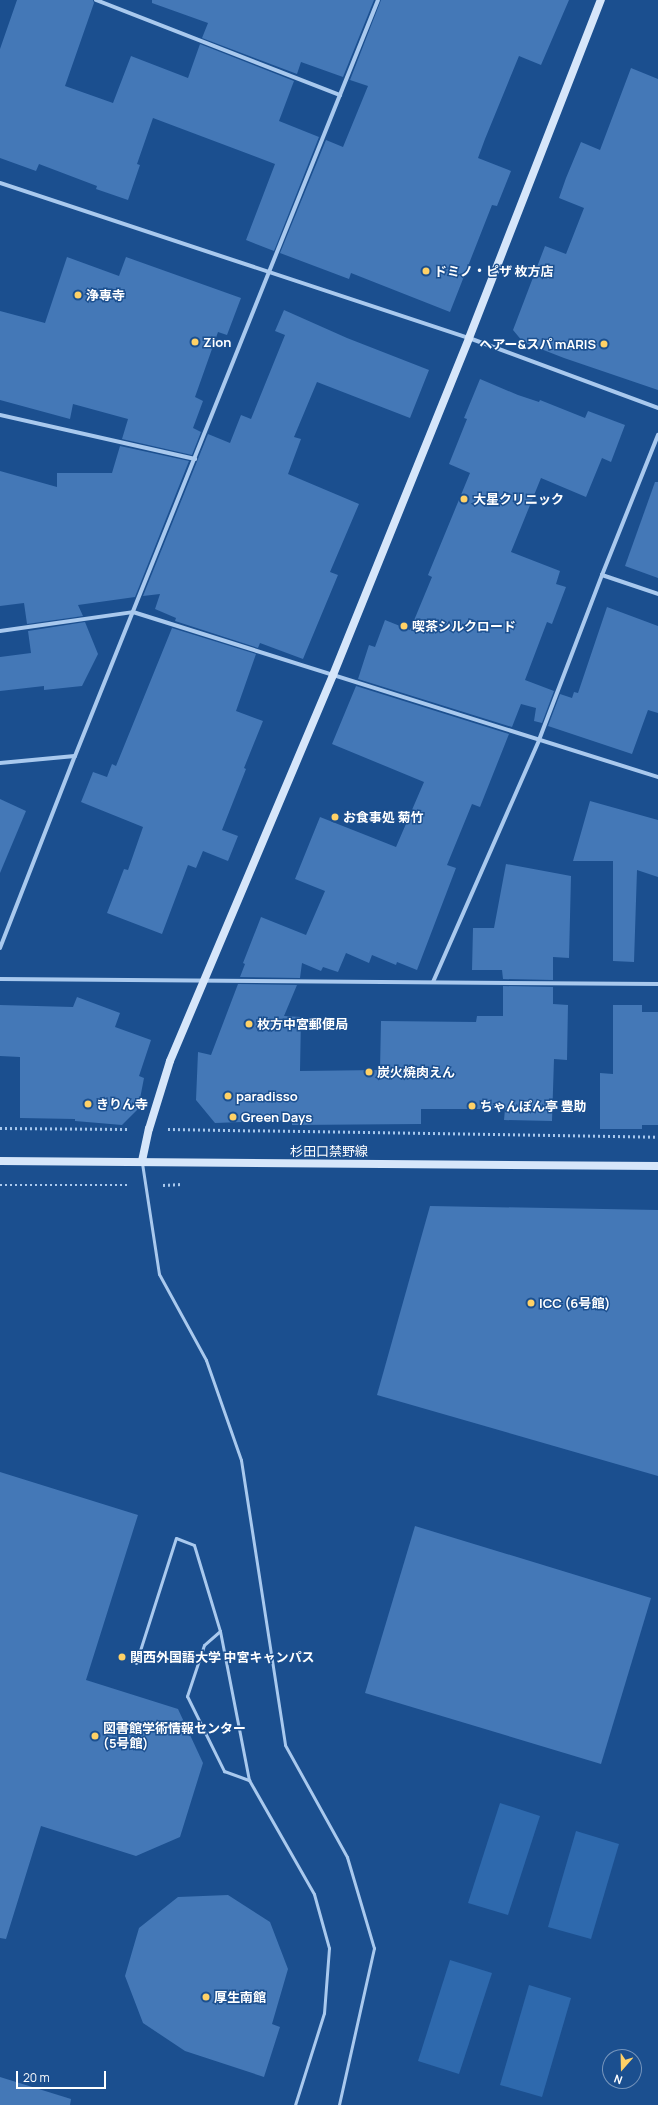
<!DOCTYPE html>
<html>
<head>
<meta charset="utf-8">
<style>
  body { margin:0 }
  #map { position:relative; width:658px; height:2105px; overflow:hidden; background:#1b4f8f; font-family:Manrope,"Noto Sans JP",sans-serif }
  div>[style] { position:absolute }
  .green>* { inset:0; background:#2e69ad }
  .building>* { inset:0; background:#4478b7 }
  .path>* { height:2.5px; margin-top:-1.25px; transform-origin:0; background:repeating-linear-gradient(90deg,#a9c9ee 0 2px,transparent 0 5px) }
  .lane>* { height:3px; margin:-1.5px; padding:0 1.5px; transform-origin:1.5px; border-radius:1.5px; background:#a9c9ee }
  .street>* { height:4px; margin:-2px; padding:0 2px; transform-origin:2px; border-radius:2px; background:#a9c9ee }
  .secondary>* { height:8px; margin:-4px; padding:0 4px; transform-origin:4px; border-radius:4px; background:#d6e6fa }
  .dots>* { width:11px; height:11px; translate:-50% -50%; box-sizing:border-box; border:2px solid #1b4f8f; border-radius:50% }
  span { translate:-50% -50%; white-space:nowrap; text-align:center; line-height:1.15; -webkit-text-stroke:3px #1b4f8f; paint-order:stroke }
  .poi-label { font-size:13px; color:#fff; font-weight:700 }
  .left { translate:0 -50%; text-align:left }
  .right { translate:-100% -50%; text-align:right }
  .street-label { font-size:13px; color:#fff }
  .north { position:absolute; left:602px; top:2049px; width:40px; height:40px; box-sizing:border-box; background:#1b4f8f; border:1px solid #7695bc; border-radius:50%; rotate:200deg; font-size:11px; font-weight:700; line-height:16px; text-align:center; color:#fff }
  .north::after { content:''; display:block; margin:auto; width:14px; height:18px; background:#ffd166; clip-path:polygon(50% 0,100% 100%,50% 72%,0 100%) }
  .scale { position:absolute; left:16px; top:2071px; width:90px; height:18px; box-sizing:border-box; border:2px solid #fff; border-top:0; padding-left:5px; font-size:12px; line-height:14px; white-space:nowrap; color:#fff; -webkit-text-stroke:3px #1b4f8f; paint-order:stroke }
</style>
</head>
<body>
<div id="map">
  <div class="green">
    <div style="clip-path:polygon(500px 1803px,540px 1816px,508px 1915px,468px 1903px)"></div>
    <div style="clip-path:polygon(576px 1831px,619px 1844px,591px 1939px,548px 1927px)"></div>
    <div style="clip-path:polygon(450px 1960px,492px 1973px,459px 2074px,418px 2061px)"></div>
    <div style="clip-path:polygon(529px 1985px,571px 1998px,542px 2097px,500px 2085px)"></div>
  </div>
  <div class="building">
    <div style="clip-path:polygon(17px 0,93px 0,94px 3px,65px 86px,113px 103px,131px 56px,188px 78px,200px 44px,294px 81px,279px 121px,319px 137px,274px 251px,246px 240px,275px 164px,153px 118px,137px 164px,140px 165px,128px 200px,96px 189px,97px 186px,39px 164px,36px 171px,0 158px,0 49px)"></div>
    <div style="clip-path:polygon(152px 0,374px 0,343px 77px,301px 62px,297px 74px,202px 38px,208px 23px,152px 3px)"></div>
    <div style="clip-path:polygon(381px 0,569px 0,541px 65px,519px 56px,485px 139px,478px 158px,511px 171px,497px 206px,492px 205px,450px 312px,351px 273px,349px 279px,280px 253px,326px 140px,343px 147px,368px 86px,350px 80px)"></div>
    <div style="clip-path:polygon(631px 68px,658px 79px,658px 390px,564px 358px,523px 342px,513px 330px,545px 246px,566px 254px,584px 208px,559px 198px,566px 178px,581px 142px,600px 150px)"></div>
    <div style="clip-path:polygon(67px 257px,119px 276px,126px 257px,241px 298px,227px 335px,218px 332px,195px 397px,203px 401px,193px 428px,201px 432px,192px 455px,122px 439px,128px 419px,73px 404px,70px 419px,0 400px,0 311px,45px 323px)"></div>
    <div style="clip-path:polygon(284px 310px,347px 338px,429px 370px,410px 418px,317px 382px,294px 437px,301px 439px,288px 474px,359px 504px,330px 572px,338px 575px,303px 659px,260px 643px,258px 648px,175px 621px,176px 618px,155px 609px,160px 594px,143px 596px,208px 434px,230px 443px,241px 415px,251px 419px,285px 335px,275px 331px)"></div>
    <div style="clip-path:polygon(480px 379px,518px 395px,539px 402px,540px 400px,585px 418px,588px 411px,625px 425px,611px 462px,602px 458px,586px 497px,541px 478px,511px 552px,560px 571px,556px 584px,566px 587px,552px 624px,547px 622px,525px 680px,554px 691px,542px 723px,534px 721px,536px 708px,521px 704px,512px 727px,358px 679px,369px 645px,375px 647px,385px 620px,410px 630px,432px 577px,428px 575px,470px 473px,449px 464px,467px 419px,464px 418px)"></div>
    <div style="clip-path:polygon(120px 446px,189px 461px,135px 597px,78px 605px,83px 616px,27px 624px,24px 603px,0 606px,0 471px,57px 487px,57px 473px,112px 473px)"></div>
    <div style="clip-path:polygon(655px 482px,658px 482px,658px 578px,625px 566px)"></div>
    <div style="clip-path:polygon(607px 607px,658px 626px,658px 713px,648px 710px,632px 754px,548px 726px,560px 694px,572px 698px,574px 692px,578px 693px)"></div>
    <div style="clip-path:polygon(85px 622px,98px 654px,82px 686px,44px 690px,44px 686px,0 691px,0 657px,31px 653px,28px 631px)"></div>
    <div style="clip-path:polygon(172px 628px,256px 654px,236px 711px,263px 721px,244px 768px,246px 769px,222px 830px,238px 836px,228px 861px,203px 851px,196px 868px,188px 865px,162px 934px,107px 913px,124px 869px,128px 870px,143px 827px,81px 802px,93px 772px,107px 777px,112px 764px,116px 766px)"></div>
    <div style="clip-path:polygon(356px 686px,509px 734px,480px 807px,472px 804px,447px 865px,456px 868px,417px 970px,397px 962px,396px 965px,372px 955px,369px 963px,346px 953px,338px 972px,323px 967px,321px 971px,302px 963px,300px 978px,240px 977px,245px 964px,243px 963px,261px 917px,306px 935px,325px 891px,295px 879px,320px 817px,396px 847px,424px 782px,332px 744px)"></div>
    <div style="clip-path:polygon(0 799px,26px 811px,0 873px)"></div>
    <div style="clip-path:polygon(590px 801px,658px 820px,658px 877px,637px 870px,634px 962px,613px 961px,613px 861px,573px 861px)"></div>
    <div style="clip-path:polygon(506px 864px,571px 876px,569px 958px,553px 957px,553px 980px,503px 979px,502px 970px,472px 970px,473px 928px,494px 928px)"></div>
    <div style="clip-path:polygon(238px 984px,297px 985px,284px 1016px,301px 1017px,300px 1071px,380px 1070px,381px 1021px,476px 1022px,477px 1016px,503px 1016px,503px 986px,553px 987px,553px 1004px,568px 1005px,567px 1060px,554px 1059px,552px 1121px,504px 1120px,505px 1109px,421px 1109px,421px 1124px,292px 1125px,292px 1120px,215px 1123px,196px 1100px,198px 1052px,211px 1055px)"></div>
    <div style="clip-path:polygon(77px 997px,120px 1013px,115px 1027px,151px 1040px,139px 1076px,144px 1078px,138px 1109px,122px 1125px,75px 1121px,75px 1119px,20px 1118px,20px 1057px,0 1056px,0 1005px,73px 1007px)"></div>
    <div style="clip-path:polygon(613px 1005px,642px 1005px,642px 1012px,658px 1012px,658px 1125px,642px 1125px,642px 1129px,600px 1129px,600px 1073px,613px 1074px)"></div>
    <div style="clip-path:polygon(430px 1206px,658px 1210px,658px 1476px,377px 1395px)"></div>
    <div style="clip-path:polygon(0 1472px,138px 1515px,86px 1680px,178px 1709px,203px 1763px,180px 1837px,136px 1856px,41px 1826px,6px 1939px,0 1938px)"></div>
    <div style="clip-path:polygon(415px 1526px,651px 1598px,601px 1764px,365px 1693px)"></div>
    <div style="clip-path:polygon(228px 1895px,270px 1922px,288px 1969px,272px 2024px,280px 2027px,264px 2077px,185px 2051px,143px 2023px,125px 1976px,139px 1928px,178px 1897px)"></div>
    <div style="clip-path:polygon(0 2077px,71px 2099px,70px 2105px,0 2105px)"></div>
  </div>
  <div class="path">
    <div style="left:0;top:1128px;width:129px;rotate:0.4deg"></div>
    <div style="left:168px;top:1129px;width:490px;rotate:0.9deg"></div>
    <div style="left:0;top:1185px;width:128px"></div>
    <div style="left:163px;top:1185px;width:19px;rotate:-3deg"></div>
  </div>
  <div class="lane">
    <div style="left:142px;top:1163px;width:112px;rotate:81.3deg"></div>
    <div style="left:159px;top:1274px;width:98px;rotate:61.3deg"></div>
    <div style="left:206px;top:1360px;width:106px;rotate:70.7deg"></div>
    <div style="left:241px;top:1460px;width:288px;rotate:81.2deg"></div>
    <div style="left:285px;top:1745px;width:128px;rotate:61deg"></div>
    <div style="left:347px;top:1857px;width:95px;rotate:73.5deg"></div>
    <div style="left:374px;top:1948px;width:161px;rotate:102.6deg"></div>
    <div style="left:220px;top:1631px;width:21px;rotate:139deg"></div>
    <div style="left:204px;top:1645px;width:54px;rotate:108.4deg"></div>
    <div style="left:187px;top:1696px;width:84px;rotate:63.7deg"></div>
    <div style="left:224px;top:1771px;width:27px;rotate:20deg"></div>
    <div style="left:136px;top:1663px;width:131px;rotate:-72.3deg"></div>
    <div style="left:176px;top:1538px;width:19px;rotate:21deg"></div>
    <div style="left:194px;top:1545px;width:90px;rotate:73.2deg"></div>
    <div style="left:220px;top:1631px;width:152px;rotate:79deg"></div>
    <div style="left:249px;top:1780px;width:131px;rotate:60.3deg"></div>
    <div style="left:314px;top:1894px;width:56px;rotate:74.5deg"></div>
    <div style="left:329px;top:1948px;width:65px;rotate:94.4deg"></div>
    <div style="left:324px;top:2013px;width:96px;rotate:107.5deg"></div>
  </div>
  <div class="street">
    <div style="left:96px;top:0;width:262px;rotate:21.3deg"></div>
    <div style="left:0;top:183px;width:494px;rotate:18.3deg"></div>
    <div style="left:469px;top:338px;width:202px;rotate:20.3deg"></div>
    <div style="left:0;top:415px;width:200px;rotate:12.7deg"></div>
    <div style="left:602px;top:575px;width:59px;rotate:18.7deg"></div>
    <div style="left:0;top:631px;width:134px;rotate:-8.1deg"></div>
    <div style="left:133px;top:612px;width:550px;rotate:17.45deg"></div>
    <div style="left:0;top:763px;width:75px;rotate:-5.3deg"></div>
    <div style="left:0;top:948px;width:206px;rotate:-68.7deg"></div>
    <div style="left:75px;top:756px;width:814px;rotate:-68.16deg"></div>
    <div style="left:0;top:979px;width:658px;rotate:0.44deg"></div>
    <div style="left:433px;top:982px;width:264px;rotate:-66.3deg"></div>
    <div style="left:539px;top:740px;width:177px;rotate:-69.1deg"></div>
    <div style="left:602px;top:575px;width:151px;rotate:-68.2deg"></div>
  </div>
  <div class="secondary">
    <div style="left:0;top:1161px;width:658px;rotate:0.44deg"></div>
    <div style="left:142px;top:1161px;width:33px;rotate:-78deg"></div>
    <div style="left:149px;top:1129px;width:71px;rotate:-72.8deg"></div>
    <div style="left:170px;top:1061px;width:419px;rotate:-67.1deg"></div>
    <div style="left:333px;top:675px;width:363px;rotate:-68deg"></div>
    <div style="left:469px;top:338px;width:363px;rotate:-68.7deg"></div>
  </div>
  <div class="dots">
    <div style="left:426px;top:271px;background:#ffd166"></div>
    <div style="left:78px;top:295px;background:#ffd166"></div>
    <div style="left:195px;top:342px;background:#ffd166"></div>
    <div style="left:604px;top:344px;background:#ffd166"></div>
    <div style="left:464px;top:499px;background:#ffd166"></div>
    <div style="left:404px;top:626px;background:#ffd166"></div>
    <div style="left:335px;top:817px;background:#ffd166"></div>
    <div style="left:249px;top:1024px;background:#ffd166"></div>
    <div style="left:369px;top:1072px;background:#ffd166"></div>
    <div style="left:228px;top:1096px;background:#ffd166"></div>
    <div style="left:88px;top:1104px;background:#ffd166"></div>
    <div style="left:472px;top:1106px;background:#ffd166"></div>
    <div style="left:233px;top:1117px;background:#ffd166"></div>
    <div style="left:531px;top:1303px;background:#ffd166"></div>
    <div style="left:122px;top:1657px;background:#ffd166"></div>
    <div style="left:95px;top:1736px;background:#ffd166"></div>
    <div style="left:206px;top:1997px;background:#ffd166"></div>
  </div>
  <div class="poi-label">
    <span class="left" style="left:434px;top:271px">ドミノ・ピザ 枚方店</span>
    <span class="left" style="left:86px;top:295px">浄専寺</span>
    <span class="left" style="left:203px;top:342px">Zion</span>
    <span class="right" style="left:596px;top:344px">ヘアー&amp;スパ mARIS</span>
    <span class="left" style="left:473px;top:499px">大星クリニック</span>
    <span class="left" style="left:412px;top:626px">喫茶シルクロード</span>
    <span class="left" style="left:343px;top:817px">お食事処 菊竹</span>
    <span class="left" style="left:257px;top:1024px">枚方中宮郵便局</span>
    <span class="left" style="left:377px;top:1072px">炭火焼肉えん</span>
    <span class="left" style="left:236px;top:1096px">paradisso</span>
    <span class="left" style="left:96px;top:1104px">きりん寺</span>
    <span class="left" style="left:480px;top:1106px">ちゃんぽん亭 豊助</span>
    <span class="left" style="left:241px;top:1117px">Green Days</span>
    <span class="left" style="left:539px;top:1303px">ICC (6号館)</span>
    <span class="left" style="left:130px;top:1657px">関西外国語大学 中宮キャンパス</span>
    <span class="left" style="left:103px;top:1736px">図書館学術情報センター<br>(5号館)</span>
    <span class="left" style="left:214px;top:1997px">厚生南館</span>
  </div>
  <div class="street-label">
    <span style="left:329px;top:1151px">杉田口禁野線</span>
  </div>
  <div class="north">N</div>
  <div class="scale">20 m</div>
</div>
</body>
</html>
